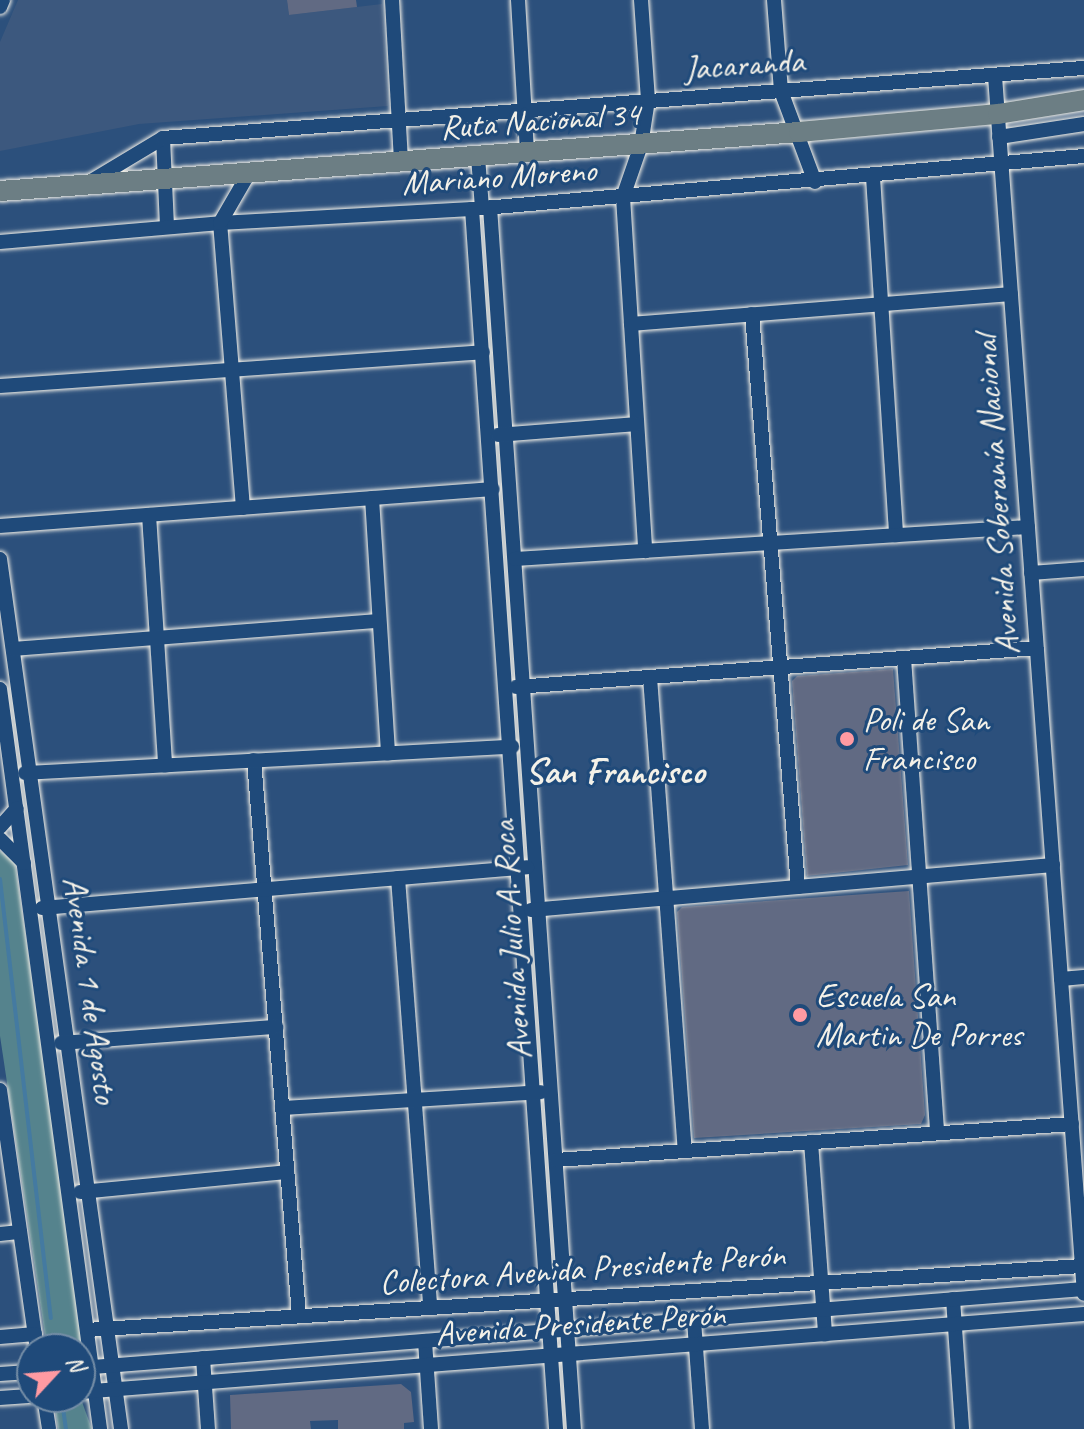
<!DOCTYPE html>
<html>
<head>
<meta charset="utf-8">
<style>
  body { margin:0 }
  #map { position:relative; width:1084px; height:1429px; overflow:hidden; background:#2c507c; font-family:Caveat,sans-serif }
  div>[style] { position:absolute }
  .built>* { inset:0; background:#3c587e }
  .green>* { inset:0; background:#55838d }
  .stream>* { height:4px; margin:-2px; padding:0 2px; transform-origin:2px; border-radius:2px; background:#447aa1 }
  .building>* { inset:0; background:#616a83 }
  .roads { filter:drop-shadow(0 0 2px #f4f1e8) drop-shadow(0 0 2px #f4f1e8) }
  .minor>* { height:14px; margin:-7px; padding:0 7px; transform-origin:7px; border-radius:7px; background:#1f4a7a }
  .highway>* { height:20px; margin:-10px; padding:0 10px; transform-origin:10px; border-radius:10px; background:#6c7e84 }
  .dots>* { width:22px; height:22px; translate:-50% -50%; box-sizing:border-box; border:4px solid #1f4a7a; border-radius:50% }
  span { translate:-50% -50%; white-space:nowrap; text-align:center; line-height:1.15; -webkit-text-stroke:6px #1f4a7a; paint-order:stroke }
  .street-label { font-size:34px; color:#f4f1e8 }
  .poi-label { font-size:34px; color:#f4f1e8 }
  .left { translate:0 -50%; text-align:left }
  .neighbourhood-label { font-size:36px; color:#f4f1e8; font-weight:700 }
  .north { position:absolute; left:16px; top:1333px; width:80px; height:80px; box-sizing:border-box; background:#1f4a7a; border:2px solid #748da6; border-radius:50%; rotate:64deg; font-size:22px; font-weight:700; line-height:32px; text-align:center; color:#f4f1e8 }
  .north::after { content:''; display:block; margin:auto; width:28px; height:36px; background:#ff9aa2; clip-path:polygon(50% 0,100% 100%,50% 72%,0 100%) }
</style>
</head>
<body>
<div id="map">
  <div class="built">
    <div style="clip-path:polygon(18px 0,287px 0,289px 15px,382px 4px,388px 106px,139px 124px,0 151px,0 42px)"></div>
  </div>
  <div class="green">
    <div style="clip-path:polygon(0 851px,15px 862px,85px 1351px,80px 1360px,80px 1349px,47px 1349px,0 1036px)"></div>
    <div style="clip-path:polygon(54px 1402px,82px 1402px,92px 1429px,58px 1429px)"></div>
  </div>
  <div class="stream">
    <div style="left:0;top:879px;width:442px;rotate:83.4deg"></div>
    <div style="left:63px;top:1408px;width:21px;rotate:82deg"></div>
  </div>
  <div class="building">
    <div style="clip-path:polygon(287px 0,356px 0,357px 7px,289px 15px)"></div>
    <div style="clip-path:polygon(893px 669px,908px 865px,807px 876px,792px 681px,797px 676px)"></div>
    <div style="clip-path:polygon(909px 891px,925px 1115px,921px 1124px,694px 1138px,677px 912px,682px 907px)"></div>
    <div style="clip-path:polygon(401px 1384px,411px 1392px,414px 1422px,404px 1423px,404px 1429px,338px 1429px,338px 1420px,310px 1421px,311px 1429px,231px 1429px,230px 1395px)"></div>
  </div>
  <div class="roads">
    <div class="minor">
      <div style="left:392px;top:0;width:162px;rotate:86.8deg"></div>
      <div style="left:518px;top:0;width:153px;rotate:86.6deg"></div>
      <div style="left:641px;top:0;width:100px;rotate:86deg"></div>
      <div style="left:648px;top:100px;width:46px;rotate:98.8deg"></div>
      <div style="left:641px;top:145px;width:55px;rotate:109.1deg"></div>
      <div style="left:623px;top:197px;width:355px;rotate:86.4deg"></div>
      <div style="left:774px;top:0;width:91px;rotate:85.6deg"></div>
      <div style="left:781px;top:91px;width:97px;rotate:69.5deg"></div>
      <div style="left:0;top:7px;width:8px;rotate:-67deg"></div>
      <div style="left:995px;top:76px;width:1221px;rotate:85.82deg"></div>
      <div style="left:999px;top:137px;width:86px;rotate:-8.7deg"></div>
      <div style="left:163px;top:138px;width:89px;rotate:87.4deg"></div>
      <div style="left:478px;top:157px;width:51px;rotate:85.5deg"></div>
      <div style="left:873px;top:177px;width:359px;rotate:86.3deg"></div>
      <div style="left:88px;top:183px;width:87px;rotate:-31deg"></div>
      <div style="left:163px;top:138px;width:924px;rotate:-4.35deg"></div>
      <div style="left:490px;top:207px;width:1225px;rotate:86.07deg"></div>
      <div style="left:472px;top:209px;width:1223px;rotate:86.06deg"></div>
      <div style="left:0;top:242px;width:221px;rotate:-4.9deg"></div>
      <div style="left:220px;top:223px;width:252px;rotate:-3.2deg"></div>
      <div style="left:472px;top:209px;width:614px;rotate:-4.95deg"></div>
      <div style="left:752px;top:314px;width:575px;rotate:85.41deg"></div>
      <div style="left:631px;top:324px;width:381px;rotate:-4.5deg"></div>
      <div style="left:0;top:386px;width:484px;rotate:-4deg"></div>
      <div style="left:498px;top:435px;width:139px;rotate:-4.5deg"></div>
      <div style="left:372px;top:498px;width:256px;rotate:86.4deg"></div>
      <div style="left:243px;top:508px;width:286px;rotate:-94.6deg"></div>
      <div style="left:220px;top:223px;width:58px;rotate:-59.9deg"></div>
      <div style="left:149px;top:515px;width:251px;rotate:86.3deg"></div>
      <div style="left:0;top:526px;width:494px;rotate:-4.3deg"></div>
      <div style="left:0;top:559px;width:878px;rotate:82.08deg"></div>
      <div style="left:515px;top:559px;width:514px;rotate:-3.57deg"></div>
      <div style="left:1031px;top:573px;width:53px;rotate:-4.3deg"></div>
      <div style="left:13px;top:649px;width:366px;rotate:-4.4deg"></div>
      <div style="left:904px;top:658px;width:476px;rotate:86deg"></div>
      <div style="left:650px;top:677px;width:475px;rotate:85.8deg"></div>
      <div style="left:516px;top:687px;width:522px;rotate:-4.28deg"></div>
      <div style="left:0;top:689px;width:747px;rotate:82.3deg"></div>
      <div style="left:254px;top:760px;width:558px;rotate:85.37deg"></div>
      <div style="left:25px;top:773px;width:488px;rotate:-3.1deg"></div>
      <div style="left:0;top:827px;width:25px;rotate:-48deg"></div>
      <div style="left:0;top:839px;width:34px;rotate:45deg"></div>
      <div style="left:398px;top:878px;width:431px;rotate:85.7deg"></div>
      <div style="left:42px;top:908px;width:487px;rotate:-4.8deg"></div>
      <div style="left:531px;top:910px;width:524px;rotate:-4.93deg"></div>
      <div style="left:1061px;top:979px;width:23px;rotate:-5deg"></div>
      <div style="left:61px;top:1043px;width:216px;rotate:-4.3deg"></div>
      <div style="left:0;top:1090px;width:262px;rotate:81.9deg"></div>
      <div style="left:282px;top:1108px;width:259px;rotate:-3.5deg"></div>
      <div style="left:811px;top:1142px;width:193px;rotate:85.8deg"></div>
      <div style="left:556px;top:1160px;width:517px;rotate:-3.99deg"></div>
      <div style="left:80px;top:1192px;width:208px;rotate:-5.5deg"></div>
      <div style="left:0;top:1234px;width:20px;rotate:-6deg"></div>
      <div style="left:953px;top:1299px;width:130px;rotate:86deg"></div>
      <div style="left:694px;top:1320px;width:109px;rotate:85.8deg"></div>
      <div style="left:87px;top:1330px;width:997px;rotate:-3.68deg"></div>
      <div style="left:0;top:1337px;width:35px;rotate:-5deg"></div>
      <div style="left:425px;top:1341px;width:88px;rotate:86.1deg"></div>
      <div style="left:203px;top:1358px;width:71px;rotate:86deg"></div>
      <div style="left:80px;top:1368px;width:1007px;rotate:-4.5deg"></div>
      <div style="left:0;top:1374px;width:32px;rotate:-4deg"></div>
      <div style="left:80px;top:1392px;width:1007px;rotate:-4.44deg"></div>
      <div style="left:44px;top:1397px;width:32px;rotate:81deg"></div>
      <div style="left:0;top:1398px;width:32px;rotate:-4deg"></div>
    </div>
    <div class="highway">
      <div style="left:0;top:191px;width:801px;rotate:-4.22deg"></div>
      <div style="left:799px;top:132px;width:200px;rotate:-5.2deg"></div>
      <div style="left:998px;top:114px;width:87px;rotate:-9.2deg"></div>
    </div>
  </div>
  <div class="dots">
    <div style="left:847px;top:739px;background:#ff9aa2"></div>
    <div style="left:800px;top:1015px;background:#ff9aa2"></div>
  </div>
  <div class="street-label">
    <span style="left:744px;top:64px;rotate:-4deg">Jacaranda</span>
    <span style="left:540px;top:120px;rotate:-4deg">Ruta Nacional 34</span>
    <span style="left:499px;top:176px;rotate:-4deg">Mariano Moreno</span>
    <span style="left:996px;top:495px;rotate:-94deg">Avenida Soberanía Nacional</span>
    <span style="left:511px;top:940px;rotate:-94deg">Avenida Julio A. Roca</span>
    <span style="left:91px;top:990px;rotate:82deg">Avenida 1 de Agosto</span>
    <span style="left:582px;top:1268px;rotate:-4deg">Colectora Avenida Presidente Perón</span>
    <span style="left:580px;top:1323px;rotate:-4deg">Avenida Presidente Perón</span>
  </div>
  <div class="poi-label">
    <span class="left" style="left:863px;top:739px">Poli de San<br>Francisco</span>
    <span class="left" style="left:816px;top:1015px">Escuela San<br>Martin De Porres</span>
  </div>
  <div class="neighbourhood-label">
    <span style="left:615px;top:772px">San Francisco</span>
  </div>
  <div class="north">N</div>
</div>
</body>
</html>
